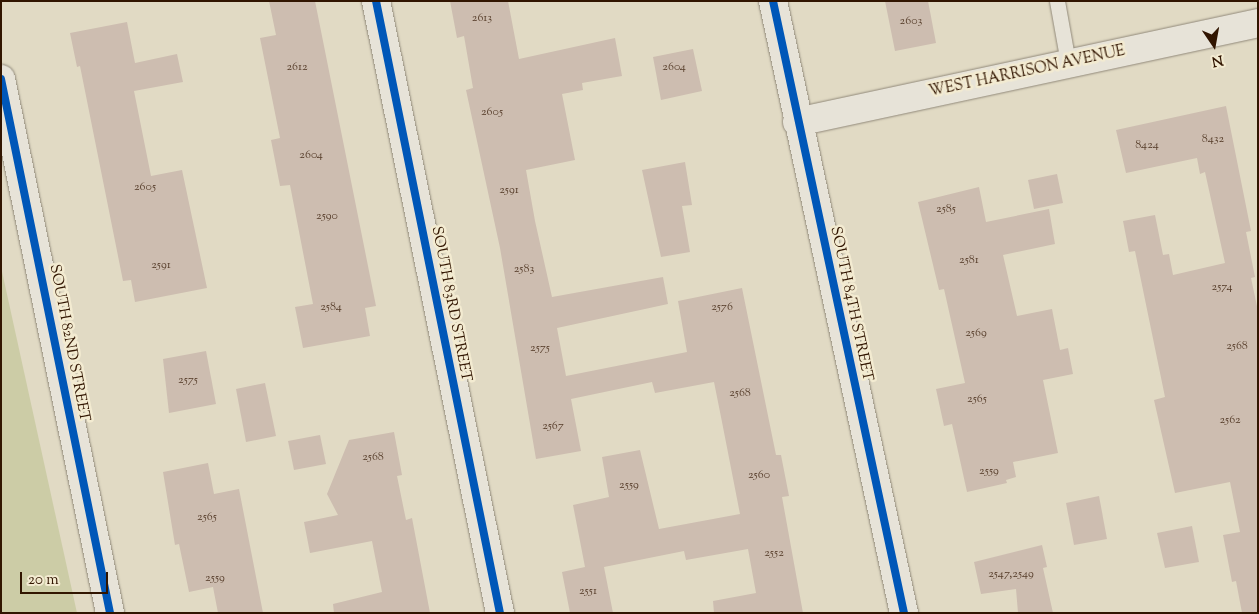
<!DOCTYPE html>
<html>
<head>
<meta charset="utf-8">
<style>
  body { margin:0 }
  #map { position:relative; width:1259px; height:614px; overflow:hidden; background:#e1dac4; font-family:"Sorts Mill Goudy",serif }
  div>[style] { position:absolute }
  .green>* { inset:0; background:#cccca6 }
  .building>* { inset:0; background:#cdbdb0 }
  .roads { filter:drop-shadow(0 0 1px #91897a) drop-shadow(0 0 1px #91897a) }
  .lane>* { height:15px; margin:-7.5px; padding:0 7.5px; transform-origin:7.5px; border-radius:7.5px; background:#e7e3d8 }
  .street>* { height:28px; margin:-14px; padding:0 14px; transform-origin:14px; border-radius:14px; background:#e7e3d8 }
  .secondary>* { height:28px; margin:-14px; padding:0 14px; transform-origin:14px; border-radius:14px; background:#e7e3d8 }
  .cycleway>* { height:8px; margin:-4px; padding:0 4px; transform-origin:4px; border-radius:4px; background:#0057b8 }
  span { translate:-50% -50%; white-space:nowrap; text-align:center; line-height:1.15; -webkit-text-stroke:5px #f3ebd1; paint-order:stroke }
  .number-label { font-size:12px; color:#583f2c }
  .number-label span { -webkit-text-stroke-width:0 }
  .street-label { font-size:15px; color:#311500 }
  .frame { position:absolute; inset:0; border:2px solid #311500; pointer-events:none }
  .north { position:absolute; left:1189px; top:20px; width:50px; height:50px; -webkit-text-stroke:4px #f3ebd1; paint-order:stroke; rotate:168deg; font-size:14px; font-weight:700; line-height:20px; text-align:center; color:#311500 }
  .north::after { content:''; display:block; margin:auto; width:18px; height:22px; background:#311500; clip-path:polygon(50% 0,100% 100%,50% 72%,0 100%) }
  .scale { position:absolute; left:20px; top:572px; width:88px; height:22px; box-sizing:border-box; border:2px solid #311500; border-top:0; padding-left:6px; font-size:15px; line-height:18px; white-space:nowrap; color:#311500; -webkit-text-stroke:4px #f3ebd1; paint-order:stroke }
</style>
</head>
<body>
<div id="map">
  <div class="green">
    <div style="clip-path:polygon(1px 267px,77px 613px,1px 613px)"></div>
  </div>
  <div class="building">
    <div style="clip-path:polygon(269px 1px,315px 1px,376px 306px,365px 308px,370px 336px,303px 348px,295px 307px,313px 304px,290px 185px,280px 186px,271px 140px,280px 138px,260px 38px,276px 35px)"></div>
    <div style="clip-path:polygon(450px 1px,508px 1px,519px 59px,615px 38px,622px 76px,582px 83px,583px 90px,562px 94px,575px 160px,526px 170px,535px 221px,552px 297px,663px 277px,668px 304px,557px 328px,566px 376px,687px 352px,678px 301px,742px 288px,776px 455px,781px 455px,789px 496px,782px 497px,803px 613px,714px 613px,713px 601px,756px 593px,748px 549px,686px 560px,684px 551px,604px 567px,613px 613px,570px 613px,562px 572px,585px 567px,573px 505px,609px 497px,602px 457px,640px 450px,659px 529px,740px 514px,722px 422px,714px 382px,655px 393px,652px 382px,571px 399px,581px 451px,536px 459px,500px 248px,466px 90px,473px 88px,464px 36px,457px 38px)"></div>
    <div style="clip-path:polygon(885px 1px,928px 1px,936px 43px,895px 51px)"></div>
    <div style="clip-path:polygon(127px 22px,135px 63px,177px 54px,183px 82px,134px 91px,151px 176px,182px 170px,207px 288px,135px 302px,131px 280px,123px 281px,80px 66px,77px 67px,70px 33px)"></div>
    <div style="clip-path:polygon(693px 49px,702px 91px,661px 100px,653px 57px)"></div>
    <div style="clip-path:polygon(1226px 106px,1251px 231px,1246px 232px,1255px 277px,1251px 278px,1258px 311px,1258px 613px,1242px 613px,1236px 581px,1232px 582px,1223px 535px,1240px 532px,1230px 482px,1175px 493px,1154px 400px,1165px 397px,1135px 251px,1129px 252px,1123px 221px,1155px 215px,1163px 255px,1169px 254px,1173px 275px,1225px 263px,1205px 172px,1200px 174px,1197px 158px,1126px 173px,1116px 130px)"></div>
    <div style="clip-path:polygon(685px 162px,692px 205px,682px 206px,690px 252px,661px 257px,642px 170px)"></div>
    <div style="clip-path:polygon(1057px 174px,1063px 203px,1034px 209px,1028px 180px)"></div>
    <div style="clip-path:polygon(979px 187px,986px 222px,1049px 209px,1055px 244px,1003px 255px,1017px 316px,1052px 309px,1060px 350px,1068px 348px,1073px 374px,1043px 380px,1058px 453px,1013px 462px,1016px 477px,1006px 480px,1007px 483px,967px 492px,952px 424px,944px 426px,936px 389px,965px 383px,944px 289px,939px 290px,918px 202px)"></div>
    <div style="clip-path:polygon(206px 351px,216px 404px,169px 413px,163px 359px)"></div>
    <div style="clip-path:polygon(265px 383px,276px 436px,246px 442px,236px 389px)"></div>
    <div style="clip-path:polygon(394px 432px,402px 475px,397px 476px,406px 520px,412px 518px,430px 613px,334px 613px,333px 604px,382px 592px,372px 541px,310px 553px,304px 522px,338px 515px,327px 494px,349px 440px)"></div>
    <div style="clip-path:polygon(320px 435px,326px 464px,294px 470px,288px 441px)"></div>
    <div style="clip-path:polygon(208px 463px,214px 494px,239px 489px,263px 613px,218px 613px,213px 587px,189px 592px,179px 544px,175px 545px,163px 472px)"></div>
    <div style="clip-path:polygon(1099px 496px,1107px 539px,1074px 545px,1066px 503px)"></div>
    <div style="clip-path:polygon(1192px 526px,1199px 562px,1165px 568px,1157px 533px)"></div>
    <div style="clip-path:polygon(1042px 545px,1047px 567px,1043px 568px,1053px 613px,1018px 613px,1016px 589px,981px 594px,974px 562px)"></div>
  </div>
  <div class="roads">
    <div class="lane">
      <div style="left:1057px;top:1px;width:63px;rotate:79.9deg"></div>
    </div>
    <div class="street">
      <div style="left:376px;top:1px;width:624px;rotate:78.55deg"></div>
      <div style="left:1px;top:79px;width:545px;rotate:78.46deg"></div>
      <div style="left:797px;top:122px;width:472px;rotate:-12.1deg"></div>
    </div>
    <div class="secondary">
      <div style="left:773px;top:1px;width:626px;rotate:77.92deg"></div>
    </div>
  </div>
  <div class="cycleway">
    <div style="left:376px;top:1px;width:624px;rotate:78.55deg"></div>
    <div style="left:773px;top:1px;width:626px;rotate:77.92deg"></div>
    <div style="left:1px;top:79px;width:545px;rotate:78.46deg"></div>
  </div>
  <div class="number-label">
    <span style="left:482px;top:19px">2613</span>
    <span style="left:911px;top:22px">2603</span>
    <span style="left:297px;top:68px">2612</span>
    <span style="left:674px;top:68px">2604</span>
    <span style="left:492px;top:113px">2605</span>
    <span style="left:1213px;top:140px">8432</span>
    <span style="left:1147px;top:146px">8424</span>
    <span style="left:311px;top:156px">2604</span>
    <span style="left:145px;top:188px">2605</span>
    <span style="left:509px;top:191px">2591</span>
    <span style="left:946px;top:210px">2585</span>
    <span style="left:327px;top:217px">2590</span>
    <span style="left:969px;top:261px">2581</span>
    <span style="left:161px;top:266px">2591</span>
    <span style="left:524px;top:270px">2583</span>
    <span style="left:1222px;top:288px">2574</span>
    <span style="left:331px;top:308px">2584</span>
    <span style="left:722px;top:308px">2576</span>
    <span style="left:976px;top:334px">2569</span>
    <span style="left:1237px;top:347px">2568</span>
    <span style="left:540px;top:349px">2575</span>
    <span style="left:188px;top:381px">2575</span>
    <span style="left:740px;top:394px">2568</span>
    <span style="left:977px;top:400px">2565</span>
    <span style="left:1230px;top:421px">2562</span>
    <span style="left:553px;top:427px">2567</span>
    <span style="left:373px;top:458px">2568</span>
    <span style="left:989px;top:472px">2559</span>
    <span style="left:759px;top:476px">2560</span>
    <span style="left:629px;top:486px">2559</span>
    <span style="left:207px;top:518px">2565</span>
    <span style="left:774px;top:554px">2552</span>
    <span style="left:1011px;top:575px">2547,2549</span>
    <span style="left:215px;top:579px">2559</span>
    <span style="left:588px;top:592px">2551</span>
  </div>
  <div class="street-label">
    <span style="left:1027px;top:72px;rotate:-12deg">WEST HARRISON AVENUE</span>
    <span style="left:451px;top:304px;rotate:79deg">SOUTH 83RD STREET</span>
    <span style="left:851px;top:304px;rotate:78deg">SOUTH 84TH STREET</span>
    <span style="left:69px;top:343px;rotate:79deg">SOUTH 82ND STREET</span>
  </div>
  <div class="frame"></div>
  <div class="north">N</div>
  <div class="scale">20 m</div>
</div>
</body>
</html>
